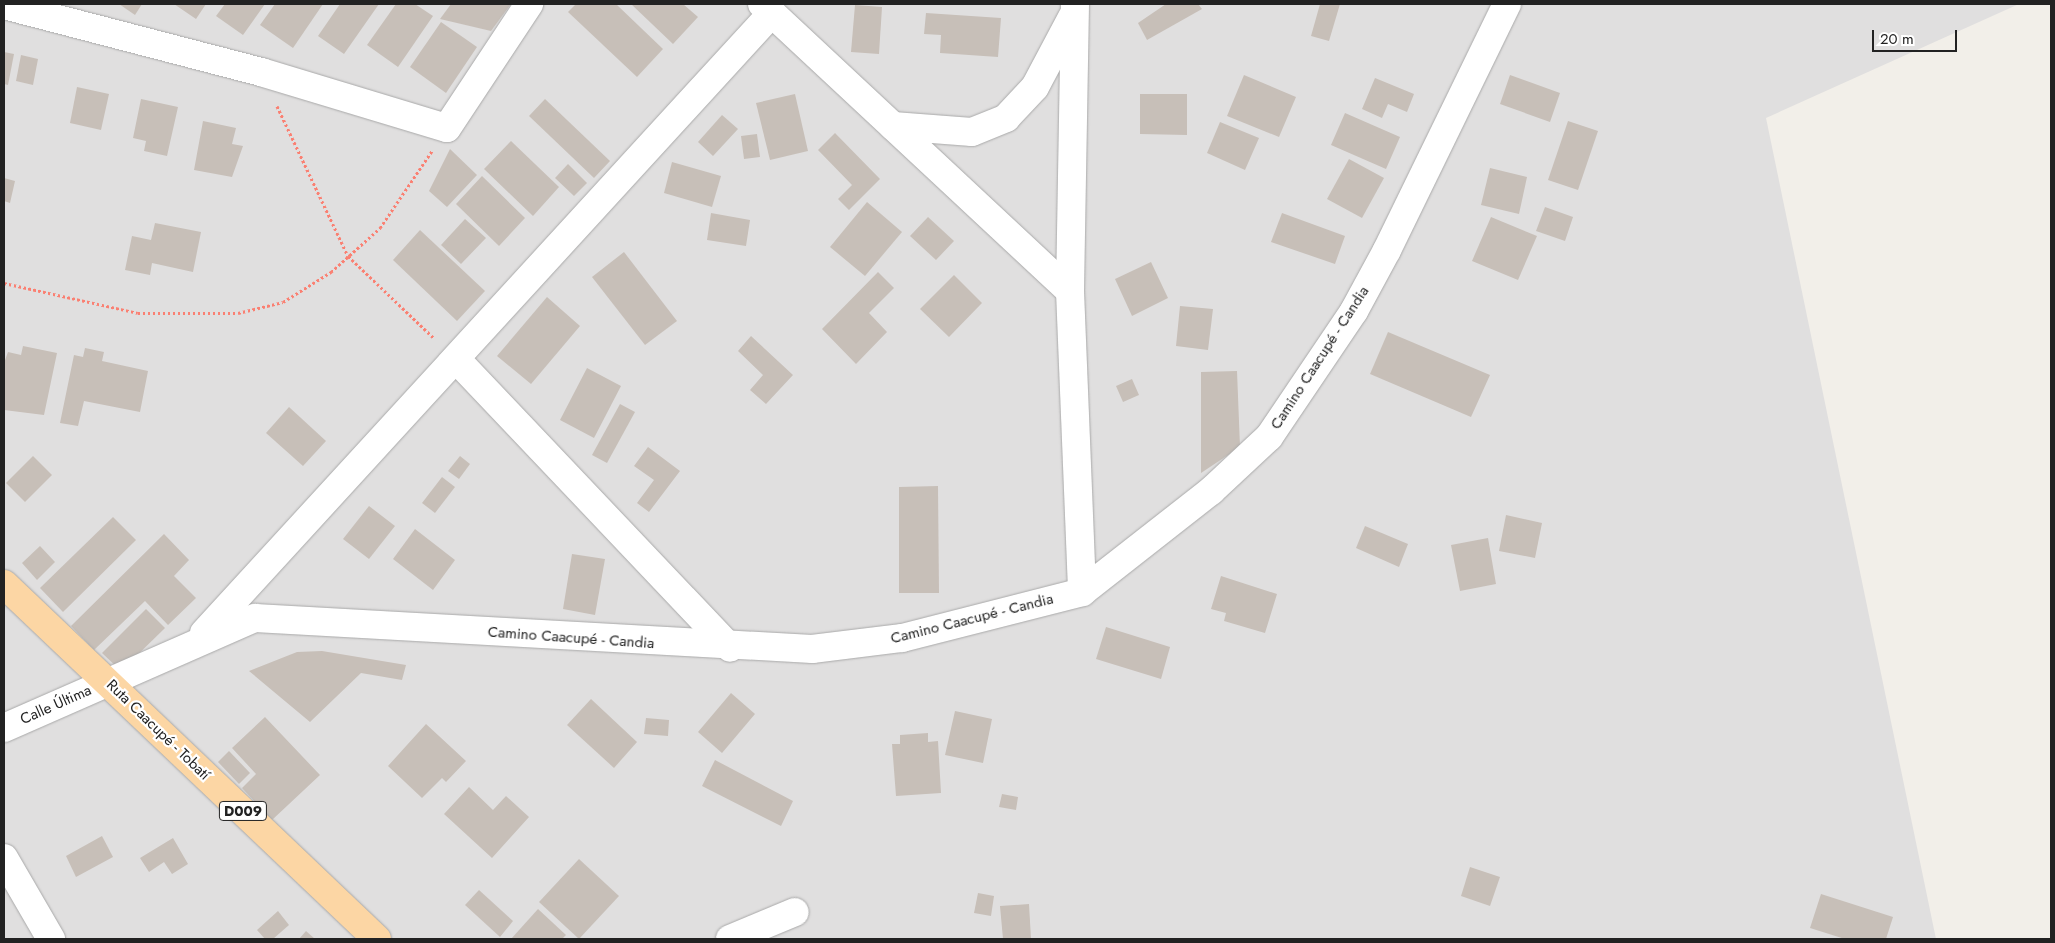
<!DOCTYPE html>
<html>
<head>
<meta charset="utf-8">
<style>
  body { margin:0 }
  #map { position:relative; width:2055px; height:943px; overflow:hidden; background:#f2efe9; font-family:Jost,sans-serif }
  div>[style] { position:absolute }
  .residential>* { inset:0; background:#e0dfdf }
  .building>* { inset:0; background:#c7bfb8 }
  .path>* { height:3px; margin-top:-1.5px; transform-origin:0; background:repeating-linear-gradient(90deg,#fa8072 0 2.5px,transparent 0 5px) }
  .roads { filter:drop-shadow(0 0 1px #a9a9a9) drop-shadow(0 0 1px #a9a9a9) }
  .minor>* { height:28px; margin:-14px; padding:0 14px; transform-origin:14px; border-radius:14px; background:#fff }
  .major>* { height:28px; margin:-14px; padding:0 14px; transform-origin:14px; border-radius:14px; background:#fcd6a4 }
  span { translate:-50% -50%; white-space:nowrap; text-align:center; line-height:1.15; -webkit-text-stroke:4.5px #fff; paint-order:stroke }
  .shield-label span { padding:1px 4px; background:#fff; border:1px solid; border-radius:4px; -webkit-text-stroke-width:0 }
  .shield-label { font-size:14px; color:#222; font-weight:700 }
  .street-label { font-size:15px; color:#222 }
  .frame { position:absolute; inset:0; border:5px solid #222; pointer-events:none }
  .scale { position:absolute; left:1872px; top:30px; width:85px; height:22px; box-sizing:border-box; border:2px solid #222; border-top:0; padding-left:6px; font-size:15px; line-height:18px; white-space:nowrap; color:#222; -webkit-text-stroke:4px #fff; paint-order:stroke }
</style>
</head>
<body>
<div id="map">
  <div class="residential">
    <div style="clip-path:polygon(4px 4px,2019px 4px,1766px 118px,1936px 939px,4px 939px)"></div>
  </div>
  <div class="building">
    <div style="clip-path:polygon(119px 4px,142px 4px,135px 15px)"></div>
    <div style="clip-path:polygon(174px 4px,206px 4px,196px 19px)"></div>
    <div style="clip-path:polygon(225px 4px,265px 4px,243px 35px,216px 16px)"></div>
    <div style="clip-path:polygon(275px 4px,323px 4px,293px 48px,260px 25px)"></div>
    <div style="clip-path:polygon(340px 4px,379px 4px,344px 54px,318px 36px)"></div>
    <div style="clip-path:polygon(396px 4px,415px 4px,433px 16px,398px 67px,367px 45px)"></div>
    <div style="clip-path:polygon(451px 4px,511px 4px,491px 31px,440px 19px)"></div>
    <div style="clip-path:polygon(576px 4px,616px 4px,663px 49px,637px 77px,568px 12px)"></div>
    <div style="clip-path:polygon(631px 4px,683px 4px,698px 17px,673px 44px)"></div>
    <div style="clip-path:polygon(1166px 4px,1198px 4px,1202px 9px,1147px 40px,1138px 23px)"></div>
    <div style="clip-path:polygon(1320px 4px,1340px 4px,1329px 41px,1311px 36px)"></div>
    <div style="clip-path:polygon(855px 5px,882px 7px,879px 54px,851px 52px)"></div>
    <div style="clip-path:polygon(926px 13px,1001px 18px,998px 57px,940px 53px,941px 35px,924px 34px)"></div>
    <div style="clip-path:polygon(441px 22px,477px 47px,446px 93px,410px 67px)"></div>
    <div style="clip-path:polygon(4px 52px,14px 54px,8px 85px,4px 84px)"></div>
    <div style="clip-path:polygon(21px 55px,38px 59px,33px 85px,16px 81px)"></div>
    <div style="clip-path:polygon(1244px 75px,1296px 97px,1279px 137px,1227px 116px)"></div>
    <div style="clip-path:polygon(1510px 75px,1560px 93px,1550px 122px,1500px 104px)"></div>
    <div style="clip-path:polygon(1375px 78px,1414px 94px,1407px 112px,1388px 104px,1382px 118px,1362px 109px)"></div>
    <div style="clip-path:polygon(77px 87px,109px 94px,101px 130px,70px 123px)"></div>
    <div style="clip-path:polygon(795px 94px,808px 151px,770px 160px,756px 103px)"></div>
    <div style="clip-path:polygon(1140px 94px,1187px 94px,1187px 135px,1140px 134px)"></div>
    <div style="clip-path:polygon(141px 99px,178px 107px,167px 156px,144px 151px,146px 141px,133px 138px)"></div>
    <div style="clip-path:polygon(545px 99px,610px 161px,594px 178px,529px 116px)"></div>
    <div style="clip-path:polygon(1345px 113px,1400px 137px,1386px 169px,1331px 145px)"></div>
    <div style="clip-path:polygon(722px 115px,738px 129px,713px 156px,698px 142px)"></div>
    <div style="clip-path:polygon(203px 121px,236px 128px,232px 144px,243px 146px,232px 177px,194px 170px)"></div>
    <div style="clip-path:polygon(1568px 121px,1598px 131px,1578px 190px,1548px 180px)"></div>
    <div style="clip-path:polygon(1220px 122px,1259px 138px,1245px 170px,1207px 153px)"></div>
    <div style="clip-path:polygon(835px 133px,880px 179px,849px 210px,838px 199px,852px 185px,818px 150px)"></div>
    <div style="clip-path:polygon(757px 134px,760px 157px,744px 159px,741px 136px)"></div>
    <div style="clip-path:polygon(511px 141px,559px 187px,533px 216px,484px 169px)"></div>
    <div style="clip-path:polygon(450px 149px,477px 175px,447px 207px,429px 191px)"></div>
    <div style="clip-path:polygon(1349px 159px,1384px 178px,1362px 218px,1327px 199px)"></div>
    <div style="clip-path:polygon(672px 162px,721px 176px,712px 207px,664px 193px)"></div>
    <div style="clip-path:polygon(568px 164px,587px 183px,574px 196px,555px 178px)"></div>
    <div style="clip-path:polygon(1490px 168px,1527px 177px,1519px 214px,1481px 205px)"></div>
    <div style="clip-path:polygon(482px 176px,525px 218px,499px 246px,456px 204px)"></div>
    <div style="clip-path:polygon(4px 178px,15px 181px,10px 203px,4px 201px)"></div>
    <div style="clip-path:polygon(867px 202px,902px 232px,865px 276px,830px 247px)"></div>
    <div style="clip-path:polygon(1545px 207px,1573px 217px,1565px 241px,1536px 231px)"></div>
    <div style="clip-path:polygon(711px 213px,750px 220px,746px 246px,707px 240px)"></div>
    <div style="clip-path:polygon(1282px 213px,1345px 236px,1335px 264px,1271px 242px)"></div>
    <div style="clip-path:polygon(928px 217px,954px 241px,936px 260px,910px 236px)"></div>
    <div style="clip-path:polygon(1491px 217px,1537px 236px,1518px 280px,1472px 261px)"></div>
    <div style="clip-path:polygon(465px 219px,486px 238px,461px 264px,441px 245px)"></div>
    <div style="clip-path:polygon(155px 223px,201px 232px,193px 272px,152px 263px,150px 275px,125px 270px,132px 236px,151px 240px)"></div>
    <div style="clip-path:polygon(420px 230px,485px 291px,457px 321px,393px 260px)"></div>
    <div style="clip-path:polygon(624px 252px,677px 321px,645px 345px,592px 277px)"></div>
    <div style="clip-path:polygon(1151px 262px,1168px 298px,1132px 316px,1115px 279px)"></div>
    <div style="clip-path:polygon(878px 272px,894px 288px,869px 313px,887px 332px,856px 364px,822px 329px)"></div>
    <div style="clip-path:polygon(954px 275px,982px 303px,949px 337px,920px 309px)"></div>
    <div style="clip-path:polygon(547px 297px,580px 326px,531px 384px,497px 356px)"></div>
    <div style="clip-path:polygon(1180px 306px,1213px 309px,1208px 350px,1176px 346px)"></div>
    <div style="clip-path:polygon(1388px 332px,1490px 375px,1471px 417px,1370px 374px)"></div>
    <div style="clip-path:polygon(751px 336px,793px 375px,766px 404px,750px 390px,763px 375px,738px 351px)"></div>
    <div style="clip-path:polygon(23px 346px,57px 353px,44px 415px,4px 410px,4px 363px,8px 352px,21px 355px)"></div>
    <div style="clip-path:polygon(85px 348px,104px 352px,102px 361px,148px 371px,140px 412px,84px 401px,78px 426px,60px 423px,74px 355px,83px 357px)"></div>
    <div style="clip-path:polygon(587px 368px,621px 386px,594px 438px,560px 420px)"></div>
    <div style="clip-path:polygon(1237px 371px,1240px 447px,1201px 473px,1201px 372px)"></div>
    <div style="clip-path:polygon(1132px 379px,1139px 395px,1123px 402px,1116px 386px)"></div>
    <div style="clip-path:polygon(620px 404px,635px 412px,607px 463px,592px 455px)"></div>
    <div style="clip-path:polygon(289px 407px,326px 441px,303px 466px,266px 433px)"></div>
    <div style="clip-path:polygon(648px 447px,680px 471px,649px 512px,637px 503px,654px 480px,634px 466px)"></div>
    <div style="clip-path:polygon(33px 456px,52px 475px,25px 502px,6px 483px)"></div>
    <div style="clip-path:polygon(460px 456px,470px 464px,459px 479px,448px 471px)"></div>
    <div style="clip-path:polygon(442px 477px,455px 487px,435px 513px,422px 503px)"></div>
    <div style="clip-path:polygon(938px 486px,939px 593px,899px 593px,899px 487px)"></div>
    <div style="clip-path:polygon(369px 506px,395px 526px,369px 559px,343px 539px)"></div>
    <div style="clip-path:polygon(1506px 515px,1542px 523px,1535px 558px,1499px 551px)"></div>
    <div style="clip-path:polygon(113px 517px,136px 540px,63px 612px,40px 588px)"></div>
    <div style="clip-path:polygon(1365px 526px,1408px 544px,1399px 567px,1356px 548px)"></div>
    <div style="clip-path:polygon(415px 529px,455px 560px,433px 590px,393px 559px)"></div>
    <div style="clip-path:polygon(164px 534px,189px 560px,174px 576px,196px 598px,168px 625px,145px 601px,94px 650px,71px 626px)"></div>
    <div style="clip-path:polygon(1488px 538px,1496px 584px,1460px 591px,1451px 545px)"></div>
    <div style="clip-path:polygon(40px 546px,55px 562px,37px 580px,22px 563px)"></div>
    <div style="clip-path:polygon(572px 554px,605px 559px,595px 615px,563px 609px)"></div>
    <div style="clip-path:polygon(1221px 576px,1277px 594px,1265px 633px,1224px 621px,1226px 613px,1211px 609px)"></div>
    <div style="clip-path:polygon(146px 609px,165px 628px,121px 671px,102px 653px)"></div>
    <div style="clip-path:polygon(1106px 627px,1170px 647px,1161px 679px,1096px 659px)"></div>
    <div style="clip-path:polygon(322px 651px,406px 665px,402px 680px,361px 673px,310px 722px,249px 671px,297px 652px)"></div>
    <div style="clip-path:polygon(731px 693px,755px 714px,722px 753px,698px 732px)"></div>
    <div style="clip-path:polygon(591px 699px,637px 742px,614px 768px,567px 725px)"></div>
    <div style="clip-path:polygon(955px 711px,992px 719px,983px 763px,945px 755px)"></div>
    <div style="clip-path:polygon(265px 717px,320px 775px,272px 820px,242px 788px,256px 774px,232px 748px)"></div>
    <div style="clip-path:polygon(646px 718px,669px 720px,668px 736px,644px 734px)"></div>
    <div style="clip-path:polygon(426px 724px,466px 761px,446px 782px,442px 778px,422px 798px,388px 766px)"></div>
    <div style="clip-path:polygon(928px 733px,928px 742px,938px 741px,941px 793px,896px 796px,892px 744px,900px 744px,900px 735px)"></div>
    <div style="clip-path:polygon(229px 751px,250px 773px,239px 784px,218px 762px)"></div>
    <div style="clip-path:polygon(715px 760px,793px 801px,781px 826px,702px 786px)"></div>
    <div style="clip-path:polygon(469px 787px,493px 810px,506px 796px,529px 817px,492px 858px,444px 814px)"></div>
    <div style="clip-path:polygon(1002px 794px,1018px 797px,1016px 810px,999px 807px)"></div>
    <div style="clip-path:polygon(102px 836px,113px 857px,76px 877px,66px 856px)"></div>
    <div style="clip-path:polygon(173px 838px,188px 864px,172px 874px,164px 862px,149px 872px,140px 858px)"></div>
    <div style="clip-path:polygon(579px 859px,619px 896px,579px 939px,539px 902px)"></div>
    <div style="clip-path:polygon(1470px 867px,1500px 877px,1490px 906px,1461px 896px)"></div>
    <div style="clip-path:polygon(479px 890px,513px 921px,500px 937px,465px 905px)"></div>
    <div style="clip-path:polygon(978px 893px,994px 896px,991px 916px,974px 913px)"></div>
    <div style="clip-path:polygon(1821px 894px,1893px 917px,1886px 939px,1845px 939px,1810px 928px)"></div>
    <div style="clip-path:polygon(1029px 904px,1031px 939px,1003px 939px,1000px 906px)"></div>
    <div style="clip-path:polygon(538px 909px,566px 935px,562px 939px,511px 939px)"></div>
    <div style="clip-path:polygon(278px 911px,289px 925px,273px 939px,265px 939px,257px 930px)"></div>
    <div style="clip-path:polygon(306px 931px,315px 939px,299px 939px)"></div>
  </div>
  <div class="path">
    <div style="left:277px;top:106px;width:166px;rotate:64.7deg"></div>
    <div style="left:348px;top:256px;width:120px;rotate:43.7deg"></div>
    <div style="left:4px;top:283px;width:137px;rotate:12.6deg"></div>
    <div style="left:138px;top:313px;width:100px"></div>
    <div style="left:238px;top:313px;width:46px;rotate:-13.7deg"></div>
    <div style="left:283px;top:302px;width:57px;rotate:-32deg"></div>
    <div style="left:331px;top:272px;width:66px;rotate:-41.9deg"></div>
    <div style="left:380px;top:228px;width:93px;rotate:-56deg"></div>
  </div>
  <div class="roads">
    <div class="minor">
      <div style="left:762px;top:4px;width:421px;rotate:43deg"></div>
      <div style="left:1075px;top:4px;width:287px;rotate:91deg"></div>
      <div style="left:1070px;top:291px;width:301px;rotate:87.7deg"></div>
      <div style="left:4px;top:5px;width:266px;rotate:14.6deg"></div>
      <div style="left:261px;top:72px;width:194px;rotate:16.8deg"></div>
      <div style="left:447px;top:128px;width:149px;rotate:-56.5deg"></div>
      <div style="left:893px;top:126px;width:79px;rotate:4.3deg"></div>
      <div style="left:972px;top:132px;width:37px;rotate:-22deg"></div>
      <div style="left:1006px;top:118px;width:42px;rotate:-46.9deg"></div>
      <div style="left:1035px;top:87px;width:79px;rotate:-62.1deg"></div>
      <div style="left:456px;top:359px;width:398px;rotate:46.5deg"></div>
      <div style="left:204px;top:633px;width:841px;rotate:-47.51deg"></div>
      <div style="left:4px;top:728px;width:274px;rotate:-23.7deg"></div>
      <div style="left:255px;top:618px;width:558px;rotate:3.19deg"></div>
      <div style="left:812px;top:649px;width:91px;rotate:-7deg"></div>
      <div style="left:902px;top:638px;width:186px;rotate:-14.3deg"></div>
      <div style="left:1082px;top:592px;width:164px;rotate:-38.1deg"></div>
      <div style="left:1211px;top:491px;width:79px;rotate:-43deg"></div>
      <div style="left:1269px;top:437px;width:152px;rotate:-56deg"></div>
      <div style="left:1354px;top:311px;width:69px;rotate:-61.6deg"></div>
      <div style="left:1387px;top:250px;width:274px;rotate:-64deg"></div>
      <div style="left:4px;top:858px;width:94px;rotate:59.9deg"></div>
      <div style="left:730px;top:939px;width:70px;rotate:-22.6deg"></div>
    </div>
    <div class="major">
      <div style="left:4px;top:584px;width:515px;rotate:43.58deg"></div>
    </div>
  </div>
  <div class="shield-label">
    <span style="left:243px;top:811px">D009</span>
  </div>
  <div class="street-label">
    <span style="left:1320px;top:358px;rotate:-57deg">Camino Caacupé - Candia</span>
    <span style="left:972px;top:619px;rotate:-14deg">Camino Caacupé - Candia</span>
    <span style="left:571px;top:638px;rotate:4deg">Camino Caacupé - Candia</span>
    <span style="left:56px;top:705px;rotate:-24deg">Calle Última</span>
    <span style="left:158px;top:730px;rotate:44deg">Ruta Caacupé - Tobatí</span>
  </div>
  <div class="frame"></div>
  <div class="scale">20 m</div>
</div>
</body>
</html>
